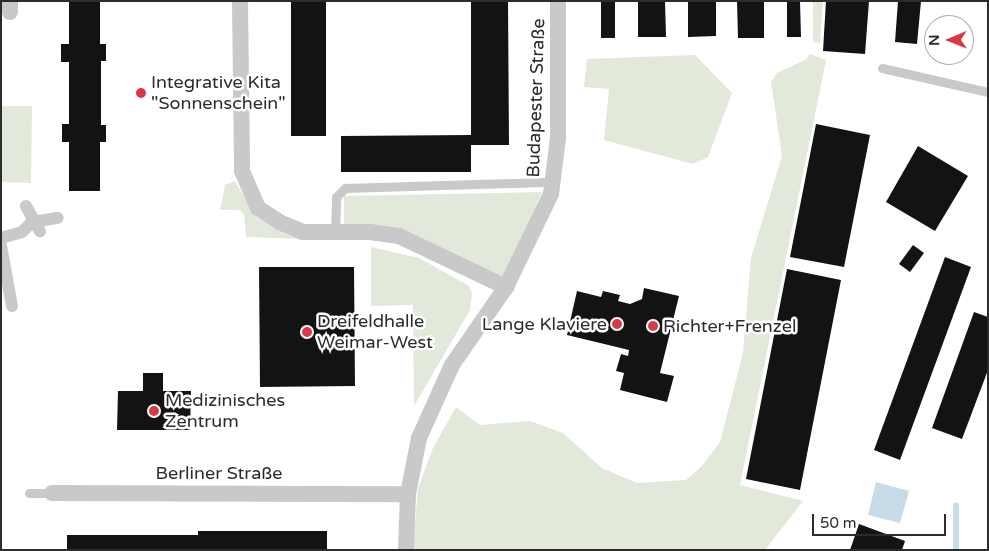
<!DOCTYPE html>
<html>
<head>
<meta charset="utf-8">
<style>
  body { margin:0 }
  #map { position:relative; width:989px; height:551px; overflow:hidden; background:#fff; font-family:"Varela Round",sans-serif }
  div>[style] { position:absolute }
  .green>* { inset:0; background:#e2e9db }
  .water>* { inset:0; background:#c8dbe8 }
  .stream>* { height:5.5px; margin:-2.75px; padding:0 2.75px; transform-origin:2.75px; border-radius:2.75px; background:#c8dbe8 }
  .building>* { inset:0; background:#131313 }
  .service>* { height:9px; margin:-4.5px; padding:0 4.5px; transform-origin:4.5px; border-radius:4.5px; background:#c9c9c9 }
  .pedestrian>* { height:12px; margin:-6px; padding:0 6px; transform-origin:6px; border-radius:6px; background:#c9c9c9 }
  .minor>* { height:16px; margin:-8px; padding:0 8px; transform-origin:8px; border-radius:8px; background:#c9c9c9 }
  .dots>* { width:14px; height:14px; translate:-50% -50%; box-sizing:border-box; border:2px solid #fff; border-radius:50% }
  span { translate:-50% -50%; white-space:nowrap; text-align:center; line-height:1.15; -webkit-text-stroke:5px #fff; paint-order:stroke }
  .poi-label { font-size:18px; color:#2c2c2c }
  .left { translate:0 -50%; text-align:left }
  .right { translate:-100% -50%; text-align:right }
  .street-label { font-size:18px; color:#2c2c2c }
  .frame { position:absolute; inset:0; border:2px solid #2c2c2c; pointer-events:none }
  .north { position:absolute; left:924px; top:15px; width:50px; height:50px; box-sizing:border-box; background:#fff; border:1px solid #ababab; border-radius:50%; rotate:269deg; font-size:14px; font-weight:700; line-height:20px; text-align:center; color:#2c2c2c }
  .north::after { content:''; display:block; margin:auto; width:18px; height:22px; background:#d73a45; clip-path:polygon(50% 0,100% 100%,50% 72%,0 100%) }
  .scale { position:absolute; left:812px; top:514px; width:134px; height:22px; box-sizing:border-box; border:2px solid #2c2c2c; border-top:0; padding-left:6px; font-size:15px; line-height:18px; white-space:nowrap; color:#2c2c2c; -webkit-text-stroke:4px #fff; paint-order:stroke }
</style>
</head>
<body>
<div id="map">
  <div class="green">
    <div style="clip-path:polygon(813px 1px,823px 1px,820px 43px,813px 42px)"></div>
    <div style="clip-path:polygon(810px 54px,826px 60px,740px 485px,803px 501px,765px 550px,413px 550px,418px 488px,433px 448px,456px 407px,480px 425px,530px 421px,563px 433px,602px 468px,637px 483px,686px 480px,702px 466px,720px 442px,743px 353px,751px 258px,782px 156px,771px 82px,777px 73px,805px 60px)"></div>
    <div style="clip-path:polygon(695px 55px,732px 93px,708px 157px,693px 164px,604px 140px,609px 89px,584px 87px,587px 59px)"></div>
    <div style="clip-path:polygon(1px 106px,32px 106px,31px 183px,1px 182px)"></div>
    <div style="clip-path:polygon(235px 181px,256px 217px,282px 233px,301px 239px,246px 237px,244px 214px,239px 210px,220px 210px,225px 185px)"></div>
    <div style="clip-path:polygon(542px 192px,505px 277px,344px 225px,344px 196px)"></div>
    <div style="clip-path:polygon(371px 247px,419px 258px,469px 286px,472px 293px,470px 310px,414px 406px,413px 305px,371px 306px)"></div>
  </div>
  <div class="water">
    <div style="clip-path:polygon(876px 482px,909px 491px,900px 523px,868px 515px)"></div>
  </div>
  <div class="stream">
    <div style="left:956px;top:550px;width:44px;rotate:-90deg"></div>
  </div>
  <div class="building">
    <div style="clip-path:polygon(69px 1px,100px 1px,100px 44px,106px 44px,106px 61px,101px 61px,101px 125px,106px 125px,106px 142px,100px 142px,100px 191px,69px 191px,69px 142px,62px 142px,62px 124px,69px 124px,69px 62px,61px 62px,61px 44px,69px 44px)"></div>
    <div style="clip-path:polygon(291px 1px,326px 1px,326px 136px,291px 136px)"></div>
    <div style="clip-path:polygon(471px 1px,508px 1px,509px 145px,471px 145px,471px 172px,341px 172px,341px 136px,471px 135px)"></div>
    <div style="clip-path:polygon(601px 1px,615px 1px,615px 38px,601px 38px)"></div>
    <div style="clip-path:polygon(638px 1px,665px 1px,666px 37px,638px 37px)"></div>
    <div style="clip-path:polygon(688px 1px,716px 1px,716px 36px,688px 37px)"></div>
    <div style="clip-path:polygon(737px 1px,764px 1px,764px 38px,738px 38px)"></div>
    <div style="clip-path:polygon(787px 1px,800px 1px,801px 37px,787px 37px)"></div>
    <div style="clip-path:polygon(826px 1px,869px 1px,865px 54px,823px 51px)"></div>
    <div style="clip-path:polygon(898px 1px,921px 1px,917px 44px,895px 42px)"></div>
    <div style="clip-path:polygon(816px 124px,870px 135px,844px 267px,790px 257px)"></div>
    <div style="clip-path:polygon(918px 146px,968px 176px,935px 231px,886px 202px)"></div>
    <div style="clip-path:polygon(913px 245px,924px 253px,910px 272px,899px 264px)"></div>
    <div style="clip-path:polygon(945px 257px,971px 267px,900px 460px,874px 450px)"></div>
    <div style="clip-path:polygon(259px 267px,354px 267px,355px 386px,260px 387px)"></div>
    <div style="clip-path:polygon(787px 269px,841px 280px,800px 490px,746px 479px)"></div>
    <div style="clip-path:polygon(644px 288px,679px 296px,660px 373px,674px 376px,667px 402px,620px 390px,624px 373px,616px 371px,621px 354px,628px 356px,629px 350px,567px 335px,577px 291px,601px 297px,603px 291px,620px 295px,618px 301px,630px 304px,642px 299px)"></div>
    <div style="clip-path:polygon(974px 312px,988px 317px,988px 370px,962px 439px,932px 428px)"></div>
    <div style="clip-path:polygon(143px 373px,163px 373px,163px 391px,191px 391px,190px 430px,117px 430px,118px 391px,143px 391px)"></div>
    <div style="clip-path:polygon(859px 524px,905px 541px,902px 550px,850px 550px)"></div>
    <div style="clip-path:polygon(198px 531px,327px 531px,327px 550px,67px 550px,67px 535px,198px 535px)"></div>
  </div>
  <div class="service">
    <div style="left:882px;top:68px;width:109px;rotate:12.8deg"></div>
    <div style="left:335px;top:232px;width:35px;rotate:-88deg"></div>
    <div style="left:336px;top:197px;width:13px;rotate:-45deg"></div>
    <div style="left:345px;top:188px;width:208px;rotate:-1.7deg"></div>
    <div style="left:29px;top:493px;width:23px"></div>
  </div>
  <div class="pedestrian">
    <div style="left:26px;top:206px;width:29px;rotate:61deg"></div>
    <div style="left:1px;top:238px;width:22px;rotate:-16deg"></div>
    <div style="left:22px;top:232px;width:14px;rotate:-45deg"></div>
    <div style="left:32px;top:222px;width:26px;rotate:-9deg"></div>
    <div style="left:1px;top:246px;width:61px;rotate:79.6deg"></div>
  </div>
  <div class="minor">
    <div style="left:240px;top:1px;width:170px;rotate:89.3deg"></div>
    <div style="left:242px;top:171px;width:40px;rotate:66.6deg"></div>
    <div style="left:258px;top:208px;width:27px;rotate:33deg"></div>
    <div style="left:281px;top:223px;width:24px;rotate:22deg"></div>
    <div style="left:303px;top:232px;width:67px"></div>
    <div style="left:370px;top:232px;width:29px;rotate:8deg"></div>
    <div style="left:399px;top:236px;width:119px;rotate:25.5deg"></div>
    <div style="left:10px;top:12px;width:11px;rotate:-90deg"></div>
    <div style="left:52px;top:493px;width:356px;rotate:0.2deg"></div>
    <div style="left:406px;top:550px;width:56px;rotate:-88deg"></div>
    <div style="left:408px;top:494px;width:57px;rotate:-78.9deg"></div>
    <div style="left:419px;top:438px;width:80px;rotate:-65.7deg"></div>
    <div style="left:452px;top:365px;width:95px;rotate:-55.3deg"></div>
    <div style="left:506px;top:287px;width:103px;rotate:-64.2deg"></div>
    <div style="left:551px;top:194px;width:56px;rotate:-82.9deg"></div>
    <div style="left:558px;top:138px;width:137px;rotate:-90deg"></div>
  </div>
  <div class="dots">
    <div style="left:141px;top:93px;background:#d73a45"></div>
    <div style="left:617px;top:324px;background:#d73a45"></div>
    <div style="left:653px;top:326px;background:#d73a45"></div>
    <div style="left:307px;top:332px;background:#d73a45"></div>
    <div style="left:154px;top:411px;background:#d73a45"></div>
  </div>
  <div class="poi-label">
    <span class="left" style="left:151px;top:93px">Integrative Kita<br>"Sonnenschein"</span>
    <span class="left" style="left:317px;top:332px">Dreifeldhalle<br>Weimar-West</span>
    <span class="right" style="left:607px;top:324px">Lange Klaviere</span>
    <span class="left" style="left:663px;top:326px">Richter+Frenzel</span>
    <span class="left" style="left:165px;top:411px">Medizinisches<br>Zentrum</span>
  </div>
  <div class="street-label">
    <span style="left:536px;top:98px;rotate:-88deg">Budapester Straße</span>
    <span style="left:219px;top:473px">Berliner Straße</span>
  </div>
  <div class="frame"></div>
  <div class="north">N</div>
  <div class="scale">50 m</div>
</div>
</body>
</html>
